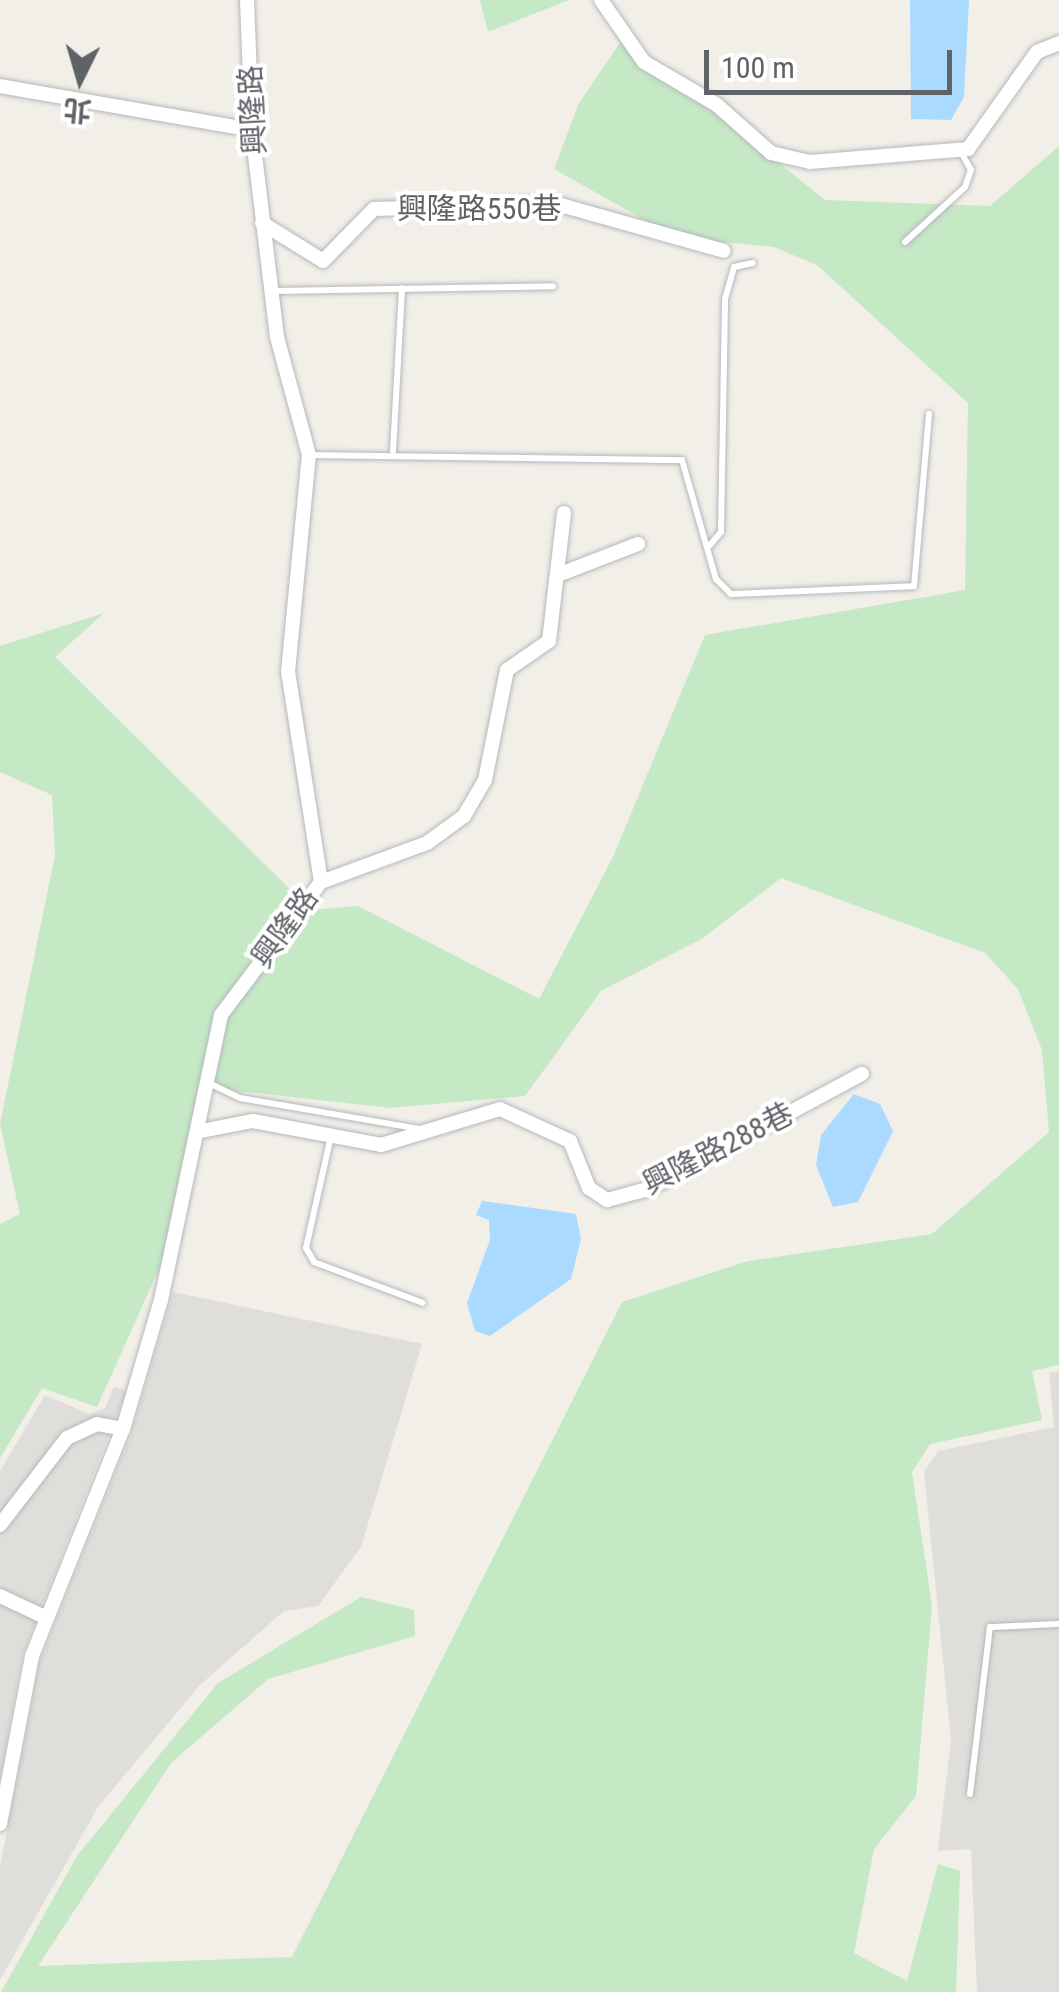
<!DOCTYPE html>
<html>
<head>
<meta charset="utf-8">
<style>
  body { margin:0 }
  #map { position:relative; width:1059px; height:1992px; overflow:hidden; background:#f1efe8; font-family:"Roboto Condensed","Noto Sans TC",sans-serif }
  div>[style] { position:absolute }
  .industrial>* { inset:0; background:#e0deda }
  .green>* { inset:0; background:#c5e8c5 }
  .water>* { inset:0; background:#aadaff }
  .roads { filter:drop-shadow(0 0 2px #b5b8bc) drop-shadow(0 0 2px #b5b8bc) }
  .lane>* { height:6px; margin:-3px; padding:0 3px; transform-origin:3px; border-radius:3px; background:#fff }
  .street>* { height:14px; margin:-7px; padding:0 7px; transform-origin:7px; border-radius:7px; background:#fff }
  span { translate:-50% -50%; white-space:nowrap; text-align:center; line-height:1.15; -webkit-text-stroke:8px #fff; paint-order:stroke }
  .street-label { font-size:30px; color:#5f6368 }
  .north { position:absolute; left:30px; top:30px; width:100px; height:100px; -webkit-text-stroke:8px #fff; paint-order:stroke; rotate:185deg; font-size:28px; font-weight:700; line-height:40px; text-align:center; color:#5f6368 }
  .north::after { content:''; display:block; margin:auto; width:35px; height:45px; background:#5f6368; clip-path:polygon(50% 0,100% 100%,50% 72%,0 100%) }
  .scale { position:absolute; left:704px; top:50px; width:248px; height:45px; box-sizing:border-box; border:5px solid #5f6368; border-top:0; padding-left:12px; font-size:30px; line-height:35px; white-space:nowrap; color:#5f6368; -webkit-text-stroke:8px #fff; paint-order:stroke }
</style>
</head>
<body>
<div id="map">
  <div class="industrial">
    <div style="clip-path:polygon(173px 1292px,422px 1344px,361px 1547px,318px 1606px,284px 1611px,200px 1685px,98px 1807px,0 1980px,0 1867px,40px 1661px,132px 1432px)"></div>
    <div style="clip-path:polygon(1059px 1371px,1059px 1992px,977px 1992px,971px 1849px,938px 1851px,951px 1739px,924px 1472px,938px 1451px,1054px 1427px,1049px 1373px)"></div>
    <div style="clip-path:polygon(114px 1387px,127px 1390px,22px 1656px,0 1782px,0 1471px,45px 1395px,90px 1414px,105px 1408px)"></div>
  </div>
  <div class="green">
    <div style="clip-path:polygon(480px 0,569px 0,488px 32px)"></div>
    <div style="clip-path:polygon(624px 37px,825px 200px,990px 206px,1059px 146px,1059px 1365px,1032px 1371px,1042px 1420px,930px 1444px,912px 1472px,932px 1606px,916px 1796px,874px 1849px,854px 1953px,907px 1981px,938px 1864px,960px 1871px,956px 1992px,1px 1992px,77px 1856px,218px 1683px,361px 1597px,414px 1610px,415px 1636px,268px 1679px,171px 1763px,38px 1966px,292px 1957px,622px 1302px,748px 1261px,932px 1234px,1049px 1132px,1042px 1050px,1018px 989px,985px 953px,781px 878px,703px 938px,601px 991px,525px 1096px,390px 1108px,202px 1087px,163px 1260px,97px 1407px,42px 1388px,0 1458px,0 1224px,20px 1214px,0 1124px,55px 855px,52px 795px,0 772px,0 646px,104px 613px,55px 657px,311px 910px,358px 906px,539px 999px,613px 857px,705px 635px,965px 590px,968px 403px,817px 265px,774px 247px,675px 237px,554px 169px,579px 103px)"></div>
  </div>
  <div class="water">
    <div style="clip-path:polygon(910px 0,969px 0,964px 97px,951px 120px,911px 119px)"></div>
    <div style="clip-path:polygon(854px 1094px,880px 1104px,893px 1131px,858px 1202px,833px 1207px,816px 1165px,821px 1135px)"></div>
    <div style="clip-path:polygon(482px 1201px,576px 1214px,581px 1239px,571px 1279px,490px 1336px,475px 1331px,467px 1303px,490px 1240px,489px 1220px,476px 1215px)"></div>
  </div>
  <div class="roads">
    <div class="lane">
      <div style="left:905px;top:242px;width:81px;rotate:-42.5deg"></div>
      <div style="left:965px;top:187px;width:18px;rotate:-71deg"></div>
      <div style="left:971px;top:170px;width:21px;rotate:-119deg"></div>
      <div style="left:278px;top:291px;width:275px;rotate:-1deg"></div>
      <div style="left:393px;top:451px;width:163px;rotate:-86.8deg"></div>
      <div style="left:310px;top:455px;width:372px;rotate:0.8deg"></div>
      <div style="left:682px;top:460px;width:124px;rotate:74.1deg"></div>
      <div style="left:716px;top:579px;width:21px;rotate:45deg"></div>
      <div style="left:731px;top:594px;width:183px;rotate:-2.5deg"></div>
      <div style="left:914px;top:586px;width:173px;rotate:-85deg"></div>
      <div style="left:710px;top:545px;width:17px;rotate:-50deg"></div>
      <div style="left:721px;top:532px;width:233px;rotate:-89deg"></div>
      <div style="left:725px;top:299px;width:33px;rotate:-74deg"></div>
      <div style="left:734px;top:267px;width:19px;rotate:-12deg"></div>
      <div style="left:209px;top:1083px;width:34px;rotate:26deg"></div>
      <div style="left:240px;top:1098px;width:183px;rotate:9.8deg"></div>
      <div style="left:331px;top:1136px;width:115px;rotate:102.6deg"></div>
      <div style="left:306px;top:1248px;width:16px;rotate:60deg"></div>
      <div style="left:314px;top:1262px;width:116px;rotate:20.6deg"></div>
      <div style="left:970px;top:1794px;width:168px;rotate:-83.2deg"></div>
      <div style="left:990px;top:1627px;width:69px;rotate:-2.5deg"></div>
    </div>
    <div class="street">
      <div style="left:601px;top:0;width:75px;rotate:55.3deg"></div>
      <div style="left:644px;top:62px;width:85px;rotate:30.5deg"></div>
      <div style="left:717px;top:105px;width:72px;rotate:41.6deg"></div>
      <div style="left:771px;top:153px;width:40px;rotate:13deg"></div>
      <div style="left:810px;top:162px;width:159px;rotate:-4.7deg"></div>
      <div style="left:968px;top:149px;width:119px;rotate:-54.6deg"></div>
      <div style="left:1037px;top:52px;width:24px;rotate:-22deg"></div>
      <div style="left:0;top:86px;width:256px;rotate:9.9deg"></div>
      <div style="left:262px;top:223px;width:72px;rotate:31.9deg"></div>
      <div style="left:323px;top:261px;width:73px;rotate:-45.6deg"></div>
      <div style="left:374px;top:209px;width:183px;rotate:-1.6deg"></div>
      <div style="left:557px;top:204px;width:173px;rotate:15.7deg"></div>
      <div style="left:558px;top:575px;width:86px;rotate:-21.2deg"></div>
      <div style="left:321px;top:882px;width:113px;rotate:-20.2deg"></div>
      <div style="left:427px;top:843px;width:46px;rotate:-36.1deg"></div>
      <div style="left:464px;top:816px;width:42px;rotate:-59.7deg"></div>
      <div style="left:485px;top:780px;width:112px;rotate:-78.7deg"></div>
      <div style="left:507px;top:670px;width:51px;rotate:-34.6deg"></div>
      <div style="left:549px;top:641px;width:129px;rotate:-83.3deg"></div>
      <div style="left:201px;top:1131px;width:53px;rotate:-10.9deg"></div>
      <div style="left:253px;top:1121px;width:130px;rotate:10.6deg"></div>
      <div style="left:381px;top:1145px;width:124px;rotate:-16.8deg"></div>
      <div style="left:500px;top:1109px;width:77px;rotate:24.6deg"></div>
      <div style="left:570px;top:1141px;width:51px;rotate:68deg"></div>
      <div style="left:589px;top:1188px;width:22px;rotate:34deg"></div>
      <div style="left:607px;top:1200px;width:42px;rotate:-15deg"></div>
      <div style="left:648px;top:1189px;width:243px;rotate:-28.3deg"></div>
      <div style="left:0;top:1525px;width:110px;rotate:-52.4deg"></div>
      <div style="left:67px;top:1438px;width:33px;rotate:-25deg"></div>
      <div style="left:97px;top:1424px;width:26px;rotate:11deg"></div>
      <div style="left:0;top:1596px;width:52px;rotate:25.1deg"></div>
      <div style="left:0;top:1824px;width:171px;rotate:-79.2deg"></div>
      <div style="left:32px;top:1656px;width:245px;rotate:-68.2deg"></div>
      <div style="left:123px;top:1429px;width:134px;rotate:-73.6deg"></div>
      <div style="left:161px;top:1300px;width:291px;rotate:-78.1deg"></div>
      <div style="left:221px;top:1015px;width:166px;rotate:-53.1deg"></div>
      <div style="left:321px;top:882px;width:213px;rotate:-98.9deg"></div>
      <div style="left:288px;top:672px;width:218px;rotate:-84.5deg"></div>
      <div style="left:309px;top:455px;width:122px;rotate:-105.2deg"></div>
      <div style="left:277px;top:337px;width:209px;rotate:-96.9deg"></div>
      <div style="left:252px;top:130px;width:130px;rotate:-92.2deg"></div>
    </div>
  </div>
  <div class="street-label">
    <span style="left:253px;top:110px;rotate:-93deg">興隆路</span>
    <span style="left:479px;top:209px">興隆路550巷</span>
    <span style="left:285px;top:928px;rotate:-54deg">興隆路</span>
    <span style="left:718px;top:1149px;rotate:-27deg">興隆路288巷</span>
  </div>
  <div class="north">北</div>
  <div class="scale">100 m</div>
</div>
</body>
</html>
